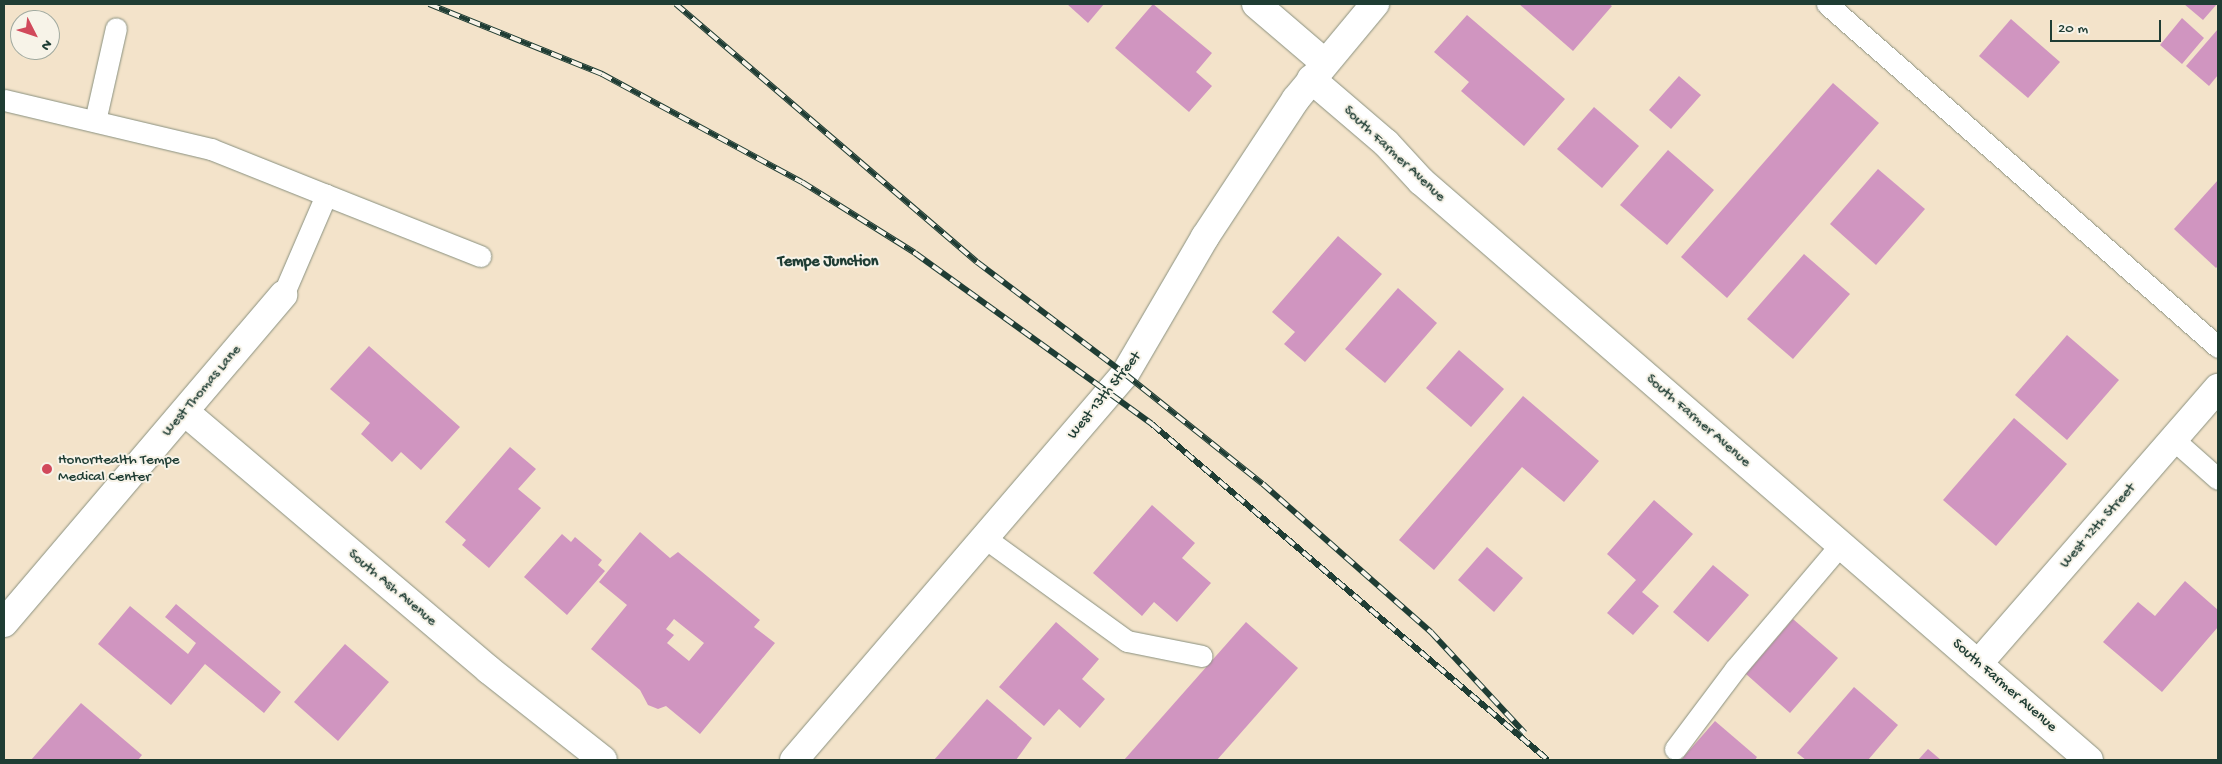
<!DOCTYPE html>
<html>
<head>
<meta charset="utf-8">
<style>
  body { margin:0 }
  #map { position:relative; width:2222px; height:764px; overflow:hidden; background:#f3e3ca; font-family:"Gochi Hand",sans-serif }
  div>[style] { position:absolute }
  .building>* { inset:0; background:#d095c0 }
  .roads { filter:drop-shadow(0 0 1px #89907f) drop-shadow(0 0 1px #89907f) }
  .service>* { height:21px; margin:-10.5px; padding:0 10.5px; transform-origin:10.5px; border-radius:10.5px; background:#fff }
  .minor>* { height:28px; margin:-14px; padding:0 14px; transform-origin:14px; border-radius:14px; background:#fff }
  .tertiary>* { height:28px; margin:-14px; padding:0 14px; transform-origin:14px; border-radius:14px; background:#fff }
  .rail>* { height:5.5px; margin-top:-2.75px; transform-origin:0; background:repeating-linear-gradient(90deg,#f7f3e8 0 11px,#1f3d34 0 22px); box-sizing:border-box; border-block:1px solid #1f3d34 }
  .dots>* { width:14px; height:14px; translate:-50% -50%; box-sizing:border-box; border:2px solid #f7f3e8; border-radius:50% }
  span { translate:-50% -50%; white-space:nowrap; text-align:center; line-height:1.15; -webkit-text-stroke:4px #f7f3e8; paint-order:stroke }
  .street-label { font-size:15px; color:#1f3d34 }
  .poi-label { font-size:15px; color:#1f3d34 }
  .left { translate:0 -50%; text-align:left }
  .neighbourhood-label { font-size:16px; color:#1f3d34; font-weight:700 }
  .frame { position:absolute; inset:0; border:5px solid #1f3d34; pointer-events:none }
  .north { position:absolute; left:10px; top:10px; width:50px; height:50px; box-sizing:border-box; background:#f7f3e8; border:1px solid #a1aaa0; border-radius:50%; rotate:131deg; font-size:14px; font-weight:700; line-height:20px; text-align:center; color:#1f3d34 }
  .north::after { content:''; display:block; margin:auto; width:18px; height:22px; background:#d1495b; clip-path:polygon(50% 0,100% 100%,50% 72%,0 100%) }
  .scale { position:absolute; left:2050px; top:20px; width:111px; height:22px; box-sizing:border-box; border:2px solid #1f3d34; border-top:0; padding-left:6px; font-size:15px; line-height:18px; white-space:nowrap; color:#1f3d34; -webkit-text-stroke:4px #f7f3e8; paint-order:stroke }
</style>
</head>
<body>
<div id="map">
  <div class="building">
    <div style="clip-path:polygon(1067px 4px,1104px 4px,1088px 23px)"></div>
    <div style="clip-path:polygon(1153px 4px,1212px 53px,1196px 72px,1212px 86px,1189px 112px,1115px 48px)"></div>
    <div style="clip-path:polygon(1519px 4px,1609px 4px,1612px 6px,1573px 51px)"></div>
    <div style="clip-path:polygon(2184px 4px,2217px 4px,2203px 20px)"></div>
    <div style="clip-path:polygon(1467px 15px,1565px 99px,1524px 146px,1461px 91px,1469px 82px,1434px 52px)"></div>
    <div style="clip-path:polygon(2182px 18px,2204px 38px,2182px 64px,2160px 45px)"></div>
    <div style="clip-path:polygon(2011px 19px,2060px 62px,2028px 98px,1979px 56px)"></div>
    <div style="clip-path:polygon(2218px 29px,2218px 75px,2209px 86px,2186px 66px)"></div>
    <div style="clip-path:polygon(1679px 76px,1701px 95px,1671px 129px,1649px 110px)"></div>
    <div style="clip-path:polygon(1833px 83px,1879px 123px,1727px 298px,1681px 257px)"></div>
    <div style="clip-path:polygon(1594px 107px,1639px 146px,1602px 188px,1557px 149px)"></div>
    <div style="clip-path:polygon(1668px 150px,1714px 190px,1667px 245px,1620px 205px)"></div>
    <div style="clip-path:polygon(1878px 169px,1925px 209px,1876px 265px,1830px 224px)"></div>
    <div style="clip-path:polygon(2218px 180px,2218px 266px,2216px 268px,2174px 229px)"></div>
    <div style="clip-path:polygon(1338px 236px,1382px 274px,1305px 362px,1284px 344px,1295px 332px,1272px 312px)"></div>
    <div style="clip-path:polygon(1804px 254px,1850px 294px,1793px 359px,1747px 319px)"></div>
    <div style="clip-path:polygon(1398px 288px,1437px 323px,1385px 383px,1345px 349px)"></div>
    <div style="clip-path:polygon(2067px 335px,2119px 380px,2067px 440px,2015px 395px)"></div>
    <div style="clip-path:polygon(369px 346px,460px 427px,421px 470px,401px 452px,392px 462px,361px 434px,370px 423px,330px 389px)"></div>
    <div style="clip-path:polygon(1459px 350px,1504px 389px,1471px 427px,1426px 388px)"></div>
    <div style="clip-path:polygon(1523px 396px,1599px 461px,1564px 502px,1522px 467px,1434px 570px,1399px 540px)"></div>
    <div style="clip-path:polygon(2014px 418px,2067px 464px,1996px 546px,1943px 500px)"></div>
    <div style="clip-path:polygon(510px 447px,536px 469px,518px 489px,541px 508px,489px 568px,462px 545px,466px 540px,445px 522px)"></div>
    <div style="clip-path:polygon(1654px 500px,1693px 534px,1642px 592px,1659px 606px,1633px 635px,1607px 613px,1636px 580px,1607px 554px)"></div>
    <div style="clip-path:polygon(1152px 505px,1195px 543px,1182px 558px,1211px 583px,1177px 622px,1154px 602px,1142px 616px,1093px 573px)"></div>
    <div style="clip-path:polygon(evenodd,640px 532px,670px 558px,678px 552px,760px 620px,754px 627px,775px 643px,700px 734px,666px 706px,658px 709px,648px 705px,640px 690px,591px 649px,627px 605px,599px 582px,640px 532px,674px 619px,704px 643px,689px 661px,667px 643px,674px 635px,666px 629px,674px 619px)"></div>
    <div style="clip-path:polygon(562px 534px,571px 542px,575px 537px,602px 560px,598px 565px,605px 571px,567px 615px,524px 577px)"></div>
    <div style="clip-path:polygon(1487px 547px,1523px 578px,1494px 612px,1458px 580px)"></div>
    <div style="clip-path:polygon(1713px 565px,1749px 595px,1708px 642px,1673px 612px)"></div>
    <div style="clip-path:polygon(2185px 581px,2218px 610px,2218px 627px,2162px 692px,2103px 642px,2138px 602px,2155px 616px)"></div>
    <div style="clip-path:polygon(176px 604px,281px 692px,264px 713px,205px 664px,171px 705px,98px 644px,130px 606px,188px 654px,196px 643px,165px 617px)"></div>
    <div style="clip-path:polygon(1793px 619px,1838px 658px,1790px 713px,1746px 674px)"></div>
    <div style="clip-path:polygon(1056px 622px,1099px 659px,1082px 679px,1105px 699px,1080px 728px,1059px 709px,1044px 726px,999px 687px)"></div>
    <div style="clip-path:polygon(1246px 622px,1298px 668px,1217px 760px,1124px 760px)"></div>
    <div style="clip-path:polygon(345px 644px,389px 682px,338px 741px,294px 702px)"></div>
    <div style="clip-path:polygon(1854px 687px,1898px 725px,1868px 760px,1806px 760px,1797px 753px)"></div>
    <div style="clip-path:polygon(987px 699px,1032px 738px,1016px 760px,934px 760px)"></div>
    <div style="clip-path:polygon(81px 703px,142px 755px,138px 760px,31px 760px)"></div>
    <div style="clip-path:polygon(1715px 721px,1757px 757px,1755px 760px,1681px 760px)"></div>
    <div style="clip-path:polygon(1928px 749px,1941px 760px,1918px 760px)"></div>
  </div>
  <div class="roads">
    <div class="service">
      <div style="left:1827px;top:4px;width:520px;rotate:41.26deg"></div>
      <div style="left:4px;top:100px;width:213px;rotate:13.3deg"></div>
      <div style="left:211px;top:149px;width:124px;rotate:21.8deg"></div>
      <div style="left:95px;top:121px;width:95px;rotate:-77.3deg"></div>
      <div style="left:283px;top:295px;width:109px;rotate:-66.7deg"></div>
      <div style="left:326px;top:195px;width:166px;rotate:21.6deg"></div>
      <div style="left:2173px;top:439px;width:60px;rotate:41.6deg"></div>
      <div style="left:985px;top:538px;width:175px;rotate:36deg"></div>
      <div style="left:1127px;top:641px;width:76px;rotate:11.3deg"></div>
      <div style="left:1675px;top:749px;width:100px;rotate:-53.1deg"></div>
      <div style="left:1735px;top:669px;width:162px;rotate:-49.7deg"></div>
    </div>
    <div class="minor">
      <div style="left:1256px;top:4px;width:89px;rotate:40.5deg"></div>
      <div style="left:1311px;top:79px;width:99px;rotate:40.5deg"></div>
      <div style="left:1386px;top:143px;width:52px;rotate:47.4deg"></div>
      <div style="left:1421px;top:181px;width:884px;rotate:40.92deg"></div>
      <div style="left:185px;top:412px;width:399px;rotate:40.3deg"></div>
      <div style="left:489px;top:670px;width:145px;rotate:38.3deg"></div>
      <div style="left:4px;top:623px;width:431px;rotate:-49.6deg"></div>
      <div style="left:1978px;top:664px;width:366px;rotate:-49deg"></div>
    </div>
    <div class="tertiary">
      <div style="left:794px;top:760px;width:508px;rotate:-49.39deg"></div>
      <div style="left:1125px;top:374px;width:159px;rotate:-59.7deg"></div>
      <div style="left:1205px;top:237px;width:165px;rotate:-56.6deg"></div>
      <div style="left:1296px;top:99px;width:124px;rotate:-50.3deg"></div>
    </div>
  </div>
  <div class="rail">
    <div style="left:429px;top:4px;width:187px;rotate:22deg"></div>
    <div style="left:602px;top:74px;width:227px;rotate:28.4deg"></div>
    <div style="left:802px;top:182px;width:133px;rotate:32.1deg"></div>
    <div style="left:915px;top:253px;width:292px;rotate:35.8deg"></div>
    <div style="left:1152px;top:424px;width:519px;rotate:40.31deg"></div>
    <div style="left:676px;top:4px;width:396px;rotate:40.6deg"></div>
    <div style="left:977px;top:262px;width:186px;rotate:37.1deg"></div>
    <div style="left:1125px;top:374px;width:176px;rotate:38.6deg"></div>
    <div style="left:1263px;top:484px;width:224px;rotate:41.4deg"></div>
    <div style="left:1431px;top:632px;width:138px;rotate:47.1deg"></div>
  </div>
  <div class="dots">
    <div style="left:47px;top:469px;background:#d1495b"></div>
  </div>
  <div class="street-label">
    <span style="left:1394px;top:154px;rotate:43deg">South Farmer Avenue</span>
    <span style="left:202px;top:391px;rotate:-50deg">West Thomas Lane</span>
    <span style="left:1105px;top:396px;rotate:-51deg">West 13th Street</span>
    <span style="left:1698px;top:421px;rotate:41deg">South Farmer Avenue</span>
    <span style="left:2098px;top:526px;rotate:-49deg">West 12th Street</span>
    <span style="left:392px;top:588px;rotate:40deg">South Ash Avenue</span>
    <span style="left:2004px;top:686px;rotate:41deg">South Farmer Avenue</span>
  </div>
  <div class="poi-label">
    <span class="left" style="left:58px;top:469px">HonorHealth Tempe<br>Medical Center</span>
  </div>
  <div class="neighbourhood-label">
    <span style="left:828px;top:263px">Tempe Junction</span>
  </div>
  <div class="frame"></div>
  <div class="north">N</div>
  <div class="scale">20 m</div>
</div>
</body>
</html>
